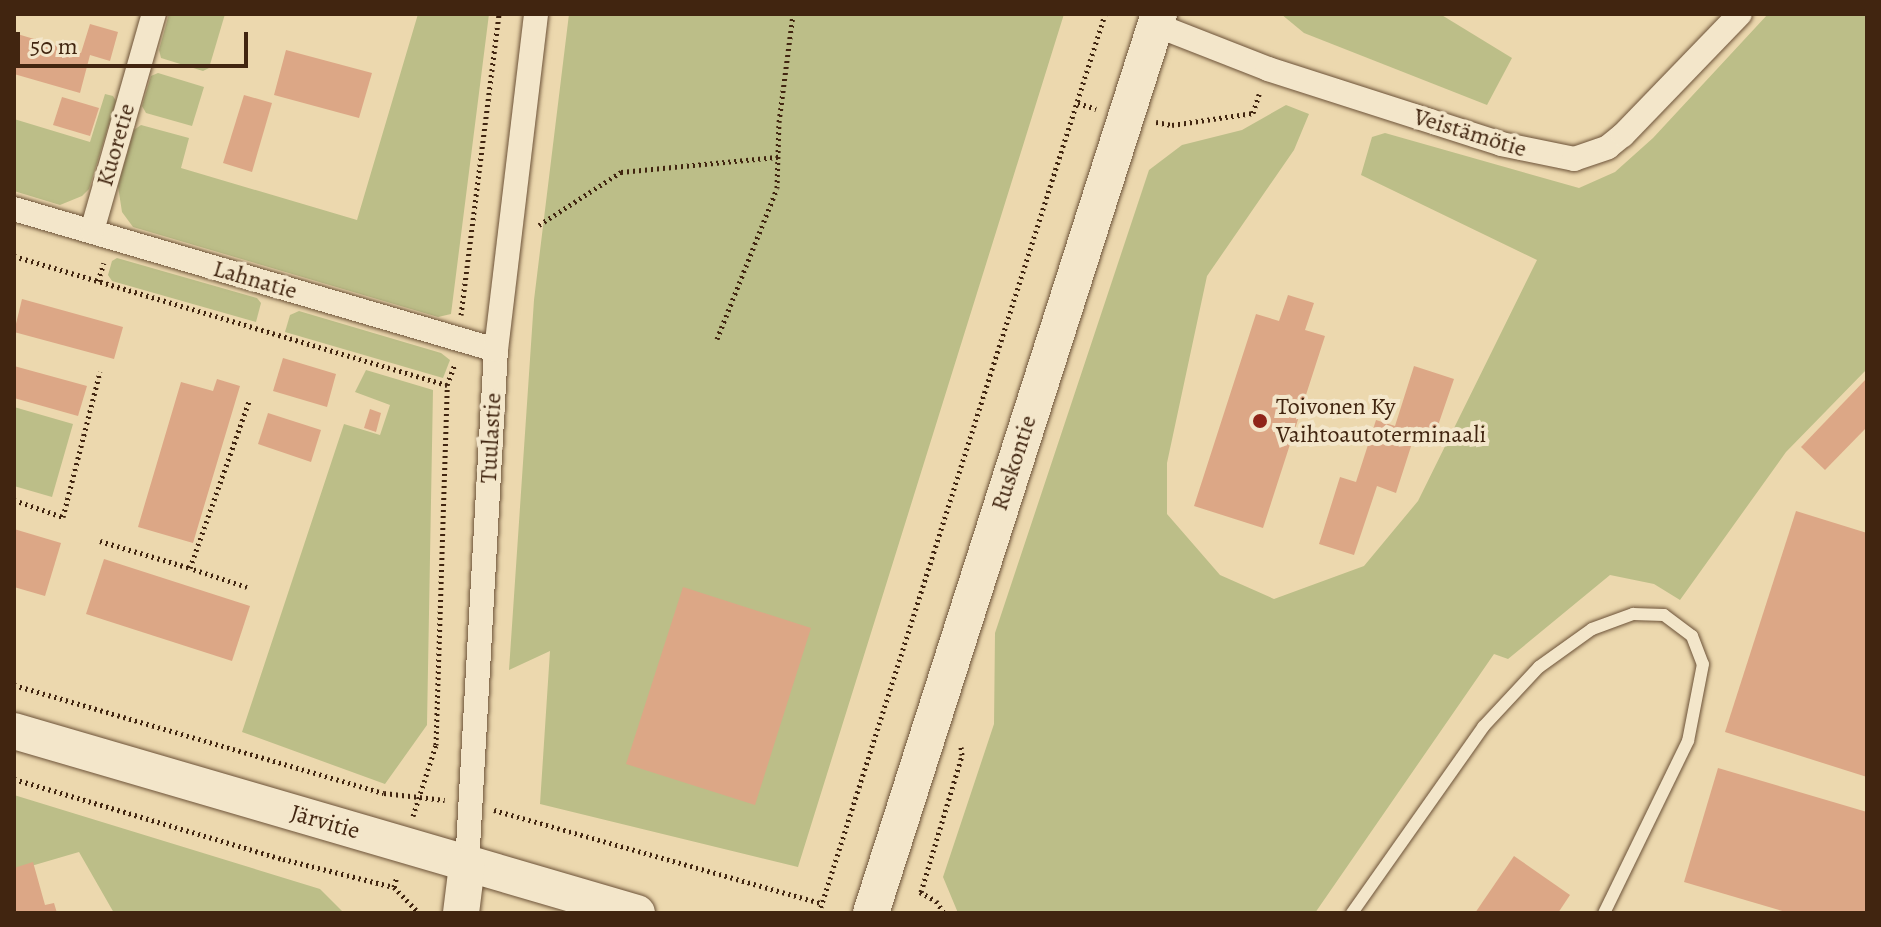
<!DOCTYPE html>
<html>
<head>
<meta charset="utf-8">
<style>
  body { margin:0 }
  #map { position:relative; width:1881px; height:927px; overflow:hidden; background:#ecd8ae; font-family:Alegreya,serif }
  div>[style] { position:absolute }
  .green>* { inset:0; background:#bcbe88 }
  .building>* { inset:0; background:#dca786 }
  .path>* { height:5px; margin-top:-2.5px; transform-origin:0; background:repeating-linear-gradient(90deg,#412510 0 2px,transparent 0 6px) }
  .roads { filter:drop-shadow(0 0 2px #6c5238) drop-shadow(0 0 2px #6c5238) }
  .lane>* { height:12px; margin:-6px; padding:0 6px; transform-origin:6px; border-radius:6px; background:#f3e6ca }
  .street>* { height:24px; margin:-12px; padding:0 12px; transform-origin:12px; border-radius:12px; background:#f3e6ca }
  .secondary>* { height:36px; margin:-18px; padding:0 18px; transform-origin:18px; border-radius:18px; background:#f3e6ca }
  .dots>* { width:22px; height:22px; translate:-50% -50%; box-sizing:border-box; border:4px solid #f3e6ca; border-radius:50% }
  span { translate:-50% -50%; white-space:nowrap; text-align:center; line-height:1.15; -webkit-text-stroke:8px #f3e6ca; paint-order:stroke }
  .street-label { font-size:24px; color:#412510 }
  .poi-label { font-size:24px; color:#412510 }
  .left { translate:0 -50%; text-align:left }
  .frame { position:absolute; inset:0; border:16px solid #412510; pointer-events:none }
  .scale { position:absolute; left:16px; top:32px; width:232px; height:36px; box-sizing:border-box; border:4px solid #412510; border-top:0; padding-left:10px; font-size:24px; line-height:28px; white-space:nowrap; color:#412510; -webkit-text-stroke:6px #f3e6ca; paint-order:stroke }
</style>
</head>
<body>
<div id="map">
  <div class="green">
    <div style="clip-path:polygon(169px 14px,225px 14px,209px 68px,203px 71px,161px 58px,159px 50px)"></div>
    <div style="clip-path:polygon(418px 14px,489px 14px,451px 314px,438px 317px,133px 227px,122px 212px,118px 186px,134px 130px,141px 125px,189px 138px,181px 168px,357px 220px)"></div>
    <div style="clip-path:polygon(569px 14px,1064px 14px,798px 867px,540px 804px,550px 651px,509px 670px,534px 300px)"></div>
    <div style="clip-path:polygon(1281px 14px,1440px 14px,1512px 58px,1487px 105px,1304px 33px)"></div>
    <div style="clip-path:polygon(1768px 14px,1867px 14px,1867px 369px,1786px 452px,1680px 600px,1654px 584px,1610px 575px,1508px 659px,1494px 654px,1315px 913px,958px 913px,943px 877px,994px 724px,995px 633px,1149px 170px,1182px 145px,1242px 130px,1286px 105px,1309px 114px,1294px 150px,1207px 276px,1167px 463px,1167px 514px,1220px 575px,1274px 599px,1364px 566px,1418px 501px,1537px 260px,1361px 175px,1372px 137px,1385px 133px,1579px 188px,1615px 172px,1653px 138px)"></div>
    <div style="clip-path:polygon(158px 73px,204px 87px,192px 126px,146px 113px,142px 106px,151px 76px)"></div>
    <div style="clip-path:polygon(105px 94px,113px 96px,116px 101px,89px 189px,82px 196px,60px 205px,14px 191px,14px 119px,90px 142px)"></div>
    <div style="clip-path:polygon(117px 258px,257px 298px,261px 303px,256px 322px,112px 281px,108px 275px,112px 261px)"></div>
    <div style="clip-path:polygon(299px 311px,441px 353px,450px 360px,443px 378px,285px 332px,290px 315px)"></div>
    <div style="clip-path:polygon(366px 370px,433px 390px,427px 725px,385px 784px,242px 732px,344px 424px,380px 435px,390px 405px,355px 392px)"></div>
    <div style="clip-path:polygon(14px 407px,73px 424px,52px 497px,14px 486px)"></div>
    <div style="clip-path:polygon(14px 795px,320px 889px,344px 913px,114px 913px,79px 852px,14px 871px)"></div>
  </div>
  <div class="building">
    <div style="clip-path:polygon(90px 24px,118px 32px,110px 61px,90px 55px,80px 93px,14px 74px,14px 33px,81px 53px)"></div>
    <div style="clip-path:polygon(286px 50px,372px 73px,359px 118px,274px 95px)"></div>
    <div style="clip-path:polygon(244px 95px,272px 103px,252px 172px,223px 163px)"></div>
    <div style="clip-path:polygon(62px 97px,99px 108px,90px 136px,53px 125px)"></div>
    <div style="clip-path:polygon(1288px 295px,1314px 303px,1305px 330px,1325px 336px,1263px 528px,1194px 506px,1256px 314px,1279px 321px)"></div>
    <div style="clip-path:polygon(22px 299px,123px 327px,114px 359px,14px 332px)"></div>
    <div style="clip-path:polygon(283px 358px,336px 374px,327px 407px,273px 391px)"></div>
    <div style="clip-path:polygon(14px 366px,87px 386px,78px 416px,14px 398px)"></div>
    <div style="clip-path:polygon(1414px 366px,1454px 379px,1433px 440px,1415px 434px,1396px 493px,1377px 486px,1354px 555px,1319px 544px,1340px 477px,1356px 482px,1376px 420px,1395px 426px)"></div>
    <div style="clip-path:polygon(1867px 378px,1867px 427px,1825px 470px,1801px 447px)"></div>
    <div style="clip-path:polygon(217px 379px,240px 386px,193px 543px,138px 527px,181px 382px,213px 391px)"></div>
    <div style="clip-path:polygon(370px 409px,381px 413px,376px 432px,364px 428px)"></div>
    <div style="clip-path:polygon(268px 413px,321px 430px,311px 462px,258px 444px)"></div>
    <div style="clip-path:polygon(1796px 511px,1867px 533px,1867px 777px,1725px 732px)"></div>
    <div style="clip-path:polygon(14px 529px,61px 543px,45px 596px,14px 587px)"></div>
    <div style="clip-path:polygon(104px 559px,250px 606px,232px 661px,86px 614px)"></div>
    <div style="clip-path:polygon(683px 587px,811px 628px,755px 805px,626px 764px)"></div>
    <div style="clip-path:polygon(1718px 768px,1867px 812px,1867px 913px,1789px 913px,1684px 882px)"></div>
    <div style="clip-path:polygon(1514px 856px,1570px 895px,1558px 913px,1475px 913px)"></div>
    <div style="clip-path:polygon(33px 862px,45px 905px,54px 903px,57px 913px,14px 913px,14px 868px)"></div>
  </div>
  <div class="path">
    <div style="left:1078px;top:103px;width:19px;rotate:18deg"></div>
    <div style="left:1156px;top:122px;width:16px;rotate:11deg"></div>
    <div style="left:1172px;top:125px;width:82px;rotate:-8.4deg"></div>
    <div style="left:1253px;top:113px;width:20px;rotate:-72deg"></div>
    <div style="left:539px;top:225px;width:98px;rotate:-32.9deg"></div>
    <div style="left:621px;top:172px;width:158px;rotate:-5.5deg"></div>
    <div style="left:14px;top:256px;width:452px;rotate:16.6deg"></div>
    <div style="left:98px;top:281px;width:19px;rotate:-72deg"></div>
    <div style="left:461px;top:315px;width:303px;rotate:-82.8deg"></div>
    <div style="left:717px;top:339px;width:162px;rotate:-68.3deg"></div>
    <div style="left:777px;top:188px;width:66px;rotate:-88.3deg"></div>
    <div style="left:779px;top:122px;width:109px;rotate:-82.6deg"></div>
    <div style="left:14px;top:500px;width:52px;rotate:19.1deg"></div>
    <div style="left:63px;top:517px;width:150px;rotate:-75.7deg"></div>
    <div style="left:100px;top:541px;width:94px;rotate:16.7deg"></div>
    <div style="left:247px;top:587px;width:60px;rotate:-161.6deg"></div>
    <div style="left:190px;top:568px;width:177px;rotate:-70.5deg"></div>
    <div style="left:14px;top:685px;width:385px;rotate:16.3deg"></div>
    <div style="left:384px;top:793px;width:61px;rotate:6.5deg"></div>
    <div style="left:14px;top:779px;width:281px;rotate:16.6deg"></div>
    <div style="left:283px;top:859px;width:114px;rotate:14.2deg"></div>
    <div style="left:394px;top:887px;width:36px;rotate:46deg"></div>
    <div style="left:494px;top:810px;width:340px;rotate:15.9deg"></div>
    <div style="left:413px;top:816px;width:75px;rotate:-72.1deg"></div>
    <div style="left:436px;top:745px;width:360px;rotate:-88.2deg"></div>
    <div style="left:447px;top:385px;width:22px;rotate:-69deg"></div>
    <div style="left:394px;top:887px;width:11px;rotate:-75deg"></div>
    <div style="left:920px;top:892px;width:18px;rotate:29deg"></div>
    <div style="left:936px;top:901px;width:14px;rotate:56deg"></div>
    <div style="left:921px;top:892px;width:143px;rotate:-73.3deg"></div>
    <div style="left:962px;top:755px;width:8px;rotate:-97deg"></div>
    <div style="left:819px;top:913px;width:943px;rotate:-72.35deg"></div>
  </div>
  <div class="roads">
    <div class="lane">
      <div style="left:1352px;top:913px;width:228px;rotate:-54.8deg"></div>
      <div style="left:1483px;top:727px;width:82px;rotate:-47deg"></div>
      <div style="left:1539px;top:667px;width:65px;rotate:-35.6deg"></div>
      <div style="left:1592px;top:629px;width:44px;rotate:-20.1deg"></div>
      <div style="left:1633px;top:614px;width:31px;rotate:2deg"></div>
      <div style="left:1664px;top:615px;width:35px;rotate:37deg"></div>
      <div style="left:1692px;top:636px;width:30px;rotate:69deg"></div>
      <div style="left:1703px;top:664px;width:78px;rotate:101deg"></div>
      <div style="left:1688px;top:741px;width:191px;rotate:116deg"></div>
    </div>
    <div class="street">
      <div style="left:1156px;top:25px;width:120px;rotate:21.4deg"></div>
      <div style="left:1268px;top:69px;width:245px;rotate:17.8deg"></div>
      <div style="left:1501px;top:144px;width:75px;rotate:11.6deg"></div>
      <div style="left:1574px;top:159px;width:36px;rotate:-19deg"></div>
      <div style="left:1608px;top:147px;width:19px;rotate:-39deg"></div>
      <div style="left:1623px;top:135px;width:168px;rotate:-46deg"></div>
      <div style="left:14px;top:209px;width:502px;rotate:16.31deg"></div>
      <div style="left:92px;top:231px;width:226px;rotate:-74.1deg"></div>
      <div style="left:467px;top:865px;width:516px;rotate:-86.78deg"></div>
      <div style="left:496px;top:350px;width:338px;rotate:-83.2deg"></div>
    </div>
    <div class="secondary">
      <div style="left:14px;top:731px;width:649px;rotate:16.28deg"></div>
      <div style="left:461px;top:913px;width:48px;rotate:-82.9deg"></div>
      <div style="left:871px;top:913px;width:944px;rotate:-72.24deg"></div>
    </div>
  </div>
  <div class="dots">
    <div style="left:1260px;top:421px;background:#8f2418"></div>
  </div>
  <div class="street-label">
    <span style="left:1470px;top:133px;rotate:17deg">Veistämötie</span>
    <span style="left:116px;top:145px;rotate:-74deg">Kuoretie</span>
    <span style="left:255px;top:280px;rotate:16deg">Lahnatie</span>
    <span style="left:491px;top:438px;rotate:-87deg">Tuulastie</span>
    <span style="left:1014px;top:463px;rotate:-72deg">Ruskontie</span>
    <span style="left:325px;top:822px;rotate:16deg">Järvitie</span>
  </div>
  <div class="poi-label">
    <span class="left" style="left:1276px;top:421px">Toivonen Ky<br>Vaihtoautoterminaali</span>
  </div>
  <div class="frame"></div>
  <div class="scale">50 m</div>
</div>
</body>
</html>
